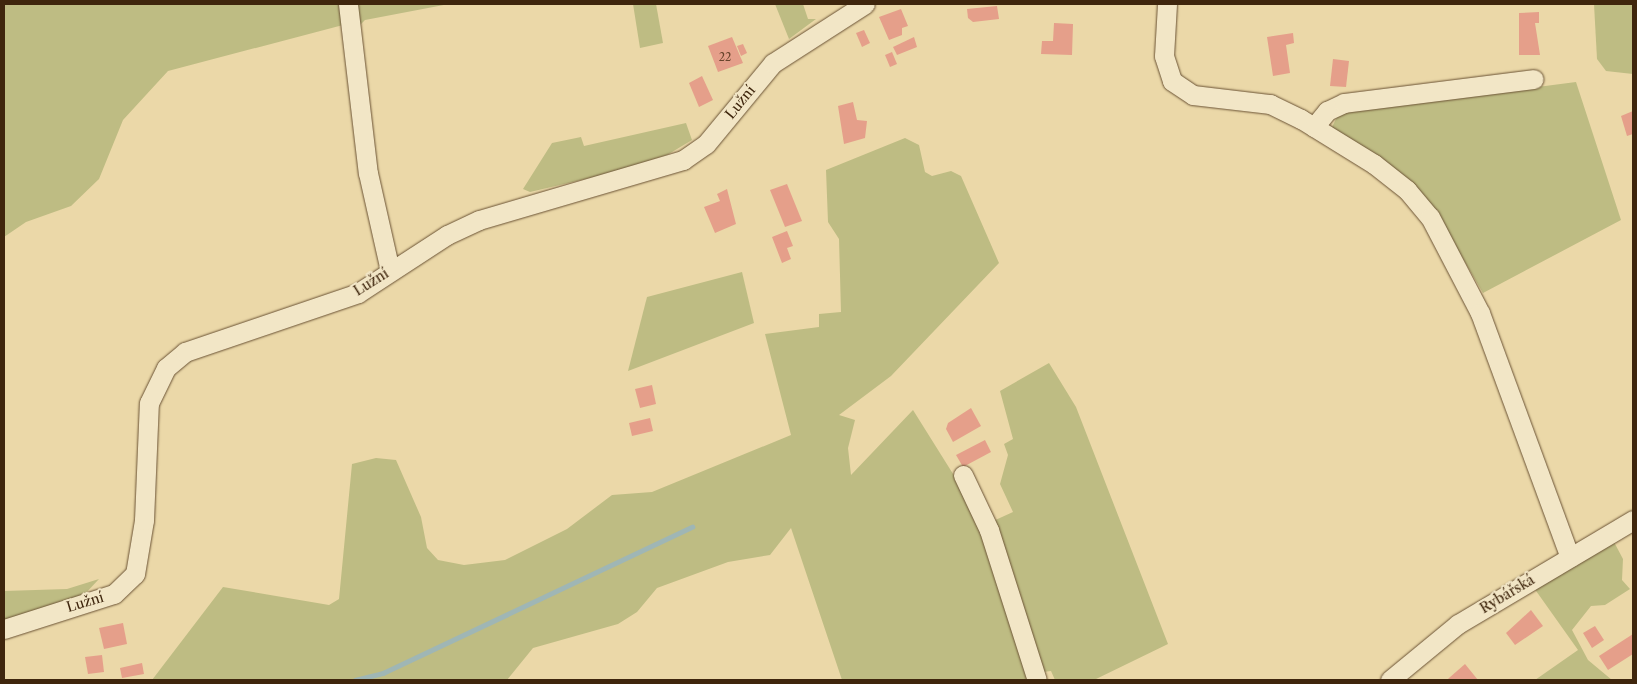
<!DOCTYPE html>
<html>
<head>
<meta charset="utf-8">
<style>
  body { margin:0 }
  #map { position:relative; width:1637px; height:684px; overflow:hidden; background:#ebd8a8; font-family:"Libre Caslon Text",serif }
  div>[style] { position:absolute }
  .green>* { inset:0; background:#bebc83 }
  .stream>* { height:4.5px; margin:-2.25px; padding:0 2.25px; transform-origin:2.25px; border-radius:2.25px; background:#9fb6b5 }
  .building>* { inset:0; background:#e59f8a }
  .roads { filter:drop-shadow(0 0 1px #6a5234) drop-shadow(0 0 1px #6a5234) }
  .minor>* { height:19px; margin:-9.5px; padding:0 9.5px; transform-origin:9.5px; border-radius:9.5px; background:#f2e6c6 }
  span { translate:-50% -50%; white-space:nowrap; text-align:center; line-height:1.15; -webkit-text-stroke:4px #f2e6c6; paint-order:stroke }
  .number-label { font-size:11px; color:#68442c }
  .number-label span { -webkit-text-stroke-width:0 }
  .street-label { font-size:14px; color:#3f260d }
  .frame { position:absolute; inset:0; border:5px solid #3f260d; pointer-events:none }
</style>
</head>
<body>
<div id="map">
  <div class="green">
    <div style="clip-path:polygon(4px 4px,343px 4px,343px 25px,168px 71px,123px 120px,99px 179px,71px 206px,26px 222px,4px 237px)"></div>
    <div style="clip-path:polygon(354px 4px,449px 4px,365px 20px,360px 25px)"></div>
    <div style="clip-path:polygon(633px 4px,656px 4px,663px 43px,640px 48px)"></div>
    <div style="clip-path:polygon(775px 4px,803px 4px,808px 19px,816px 19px,789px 39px)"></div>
    <div style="clip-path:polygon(1594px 4px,1633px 4px,1633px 74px,1606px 71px,1597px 59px)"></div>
    <div style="clip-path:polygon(1576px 82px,1621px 220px,1483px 293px,1431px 204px,1331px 129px,1339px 113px)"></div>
    <div style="clip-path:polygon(686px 123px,692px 140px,667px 155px,611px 173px,530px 192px,523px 189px,552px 143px,581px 137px,584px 146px)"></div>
    <div style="clip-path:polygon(905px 138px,919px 145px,925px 172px,932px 176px,951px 171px,961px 176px,999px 263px,891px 376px,839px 415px,855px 420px,848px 448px,851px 475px,913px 410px,970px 501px,1033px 680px,842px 680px,791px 528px,770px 555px,728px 562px,657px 588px,637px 612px,618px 624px,533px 648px,507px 680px,152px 680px,223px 587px,329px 605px,339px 599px,352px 464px,376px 458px,396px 460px,421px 517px,427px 548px,438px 560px,464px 565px,505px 560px,567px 529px,612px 495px,652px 492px,791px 435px,765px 334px,819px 327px,819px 314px,841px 312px,839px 239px,828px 222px,826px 170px)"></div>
    <div style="clip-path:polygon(742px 272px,754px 323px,628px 371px,647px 297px)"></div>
    <div style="clip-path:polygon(1049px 363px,1076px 407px,1168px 644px,1094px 680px,1055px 680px,1051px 671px,1043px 672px,991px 522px,1013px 512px,1000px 484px,1008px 455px,1004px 444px,1013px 439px,1000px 391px)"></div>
    <div style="clip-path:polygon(1614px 542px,1623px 559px,1622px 580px,1630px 589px,1605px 605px,1591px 606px,1572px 630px,1588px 660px,1612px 680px,1535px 680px,1578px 650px,1534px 588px)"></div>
    <div style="clip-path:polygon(99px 579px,84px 595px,4px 620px,4px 591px,67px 589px)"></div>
  </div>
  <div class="stream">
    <div style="left:355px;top:680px;width:29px;rotate:-14deg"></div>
    <div style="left:383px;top:673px;width:342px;rotate:-25.3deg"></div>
  </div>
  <div class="building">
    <div style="clip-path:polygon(997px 6px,999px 19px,973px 22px,968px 18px,967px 9px)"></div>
    <div style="clip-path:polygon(901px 9px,908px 26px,902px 28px,902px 35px,889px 40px,879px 17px)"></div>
    <div style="clip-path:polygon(1539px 12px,1539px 23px,1535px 23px,1540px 55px,1519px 55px,1519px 13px)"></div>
    <div style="clip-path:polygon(1054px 23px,1073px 24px,1072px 55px,1041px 54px,1042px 41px,1053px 41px)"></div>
    <div style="clip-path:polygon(864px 30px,870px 43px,862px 47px,856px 33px)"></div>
    <div style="clip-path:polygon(1293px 33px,1294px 43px,1286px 45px,1290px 73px,1273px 76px,1267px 37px)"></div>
    <div style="clip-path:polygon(732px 37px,743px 63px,718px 72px,708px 46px)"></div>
    <div style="clip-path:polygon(914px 37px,917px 47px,897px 55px,893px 47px)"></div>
    <div style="clip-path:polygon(743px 44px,747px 53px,741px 56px,737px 46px)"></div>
    <div style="clip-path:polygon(892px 52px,897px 64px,890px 67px,885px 55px)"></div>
    <div style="clip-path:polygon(1333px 59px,1349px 61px,1346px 87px,1330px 86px)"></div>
    <div style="clip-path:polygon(702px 76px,713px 100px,699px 107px,689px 83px)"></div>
    <div style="clip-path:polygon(853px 102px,857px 120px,867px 121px,865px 138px,844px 144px,838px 106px)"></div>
    <div style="clip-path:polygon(1633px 111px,1633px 134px,1627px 136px,1621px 116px)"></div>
    <div style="clip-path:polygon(787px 184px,802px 221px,785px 227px,770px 190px)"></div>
    <div style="clip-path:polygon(727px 189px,736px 224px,715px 233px,704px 207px,720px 201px,717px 194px)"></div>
    <div style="clip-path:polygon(787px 231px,793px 246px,787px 248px,791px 259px,782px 263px,772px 237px)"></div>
    <div style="clip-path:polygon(652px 385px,656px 404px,640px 408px,635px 389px)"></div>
    <div style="clip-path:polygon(971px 408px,981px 426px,953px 442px,946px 429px,948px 423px)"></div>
    <div style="clip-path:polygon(650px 418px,653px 431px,632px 436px,629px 423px)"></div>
    <div style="clip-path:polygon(985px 440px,991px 452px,963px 467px,956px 455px)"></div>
    <div style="clip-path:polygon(1531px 610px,1543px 626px,1515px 645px,1506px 633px)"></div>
    <div style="clip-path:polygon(123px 623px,127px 644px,104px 649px,99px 628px)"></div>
    <div style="clip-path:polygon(1595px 626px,1604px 640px,1592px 648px,1583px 633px)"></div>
    <div style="clip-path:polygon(1633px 634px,1633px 654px,1608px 670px,1599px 656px)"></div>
    <div style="clip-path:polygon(102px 655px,104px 672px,88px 674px,85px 657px)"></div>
    <div style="clip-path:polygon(142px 663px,144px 674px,122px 678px,120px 668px)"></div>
    <div style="clip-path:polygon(1465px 664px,1478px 680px,1447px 680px,1449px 678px)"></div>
  </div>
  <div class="roads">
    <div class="minor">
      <div style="left:348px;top:4px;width:170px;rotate:83.3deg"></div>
      <div style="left:368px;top:173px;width:100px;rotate:77.3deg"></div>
      <div style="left:1167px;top:4px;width:52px;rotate:93.3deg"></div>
      <div style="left:1164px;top:56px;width:26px;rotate:72deg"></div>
      <div style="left:1172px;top:81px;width:25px;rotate:34deg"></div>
      <div style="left:1193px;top:95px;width:78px;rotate:6.7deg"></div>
      <div style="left:1270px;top:104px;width:34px;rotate:26deg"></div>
      <div style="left:1301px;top:119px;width:86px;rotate:31.7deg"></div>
      <div style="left:1374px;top:164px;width:42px;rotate:38.2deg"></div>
      <div style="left:1407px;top:190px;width:35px;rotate:50deg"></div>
      <div style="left:1430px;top:217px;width:108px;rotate:62.5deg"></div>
      <div style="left:1480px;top:313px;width:260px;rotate:69.8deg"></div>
      <div style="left:1314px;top:127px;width:21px;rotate:-51deg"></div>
      <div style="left:1327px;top:111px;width:19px;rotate:-25deg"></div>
      <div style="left:1344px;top:103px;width:191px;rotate:-7.2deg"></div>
      <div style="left:963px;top:475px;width:61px;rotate:64.7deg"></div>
      <div style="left:989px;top:530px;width:157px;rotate:72.3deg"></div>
      <div style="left:4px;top:629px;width:115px;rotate:-17.7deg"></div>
      <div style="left:114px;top:594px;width:29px;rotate:-44deg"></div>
      <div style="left:135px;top:574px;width:55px;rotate:-80.5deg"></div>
      <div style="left:144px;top:520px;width:117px;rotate:-87.6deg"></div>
      <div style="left:149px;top:403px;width:39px;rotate:-64deg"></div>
      <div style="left:166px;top:368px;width:25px;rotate:-40deg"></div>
      <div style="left:185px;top:352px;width:183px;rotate:-18.8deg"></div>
      <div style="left:358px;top:293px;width:106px;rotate:-33.1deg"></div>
      <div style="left:447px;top:235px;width:35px;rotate:-25deg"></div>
      <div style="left:479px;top:220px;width:213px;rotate:-16.4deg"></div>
      <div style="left:683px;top:160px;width:28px;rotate:-35deg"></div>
      <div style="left:706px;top:144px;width:105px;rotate:-50.4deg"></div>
      <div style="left:773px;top:63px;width:109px;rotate:-32.7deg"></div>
      <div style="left:1390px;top:680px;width:88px;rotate:-39.5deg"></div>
      <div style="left:1458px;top:624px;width:204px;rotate:-30.7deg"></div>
    </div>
  </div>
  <div class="number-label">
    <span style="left:725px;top:57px">22</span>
  </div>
  <div class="street-label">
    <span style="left:740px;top:102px;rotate:-51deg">Lužní</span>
    <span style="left:371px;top:282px;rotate:-32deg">Lužní</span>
    <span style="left:1507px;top:594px;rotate:-31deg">Rybářská</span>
    <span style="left:85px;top:602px;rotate:-17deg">Lužní</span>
  </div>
  <div class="frame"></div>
</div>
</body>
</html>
